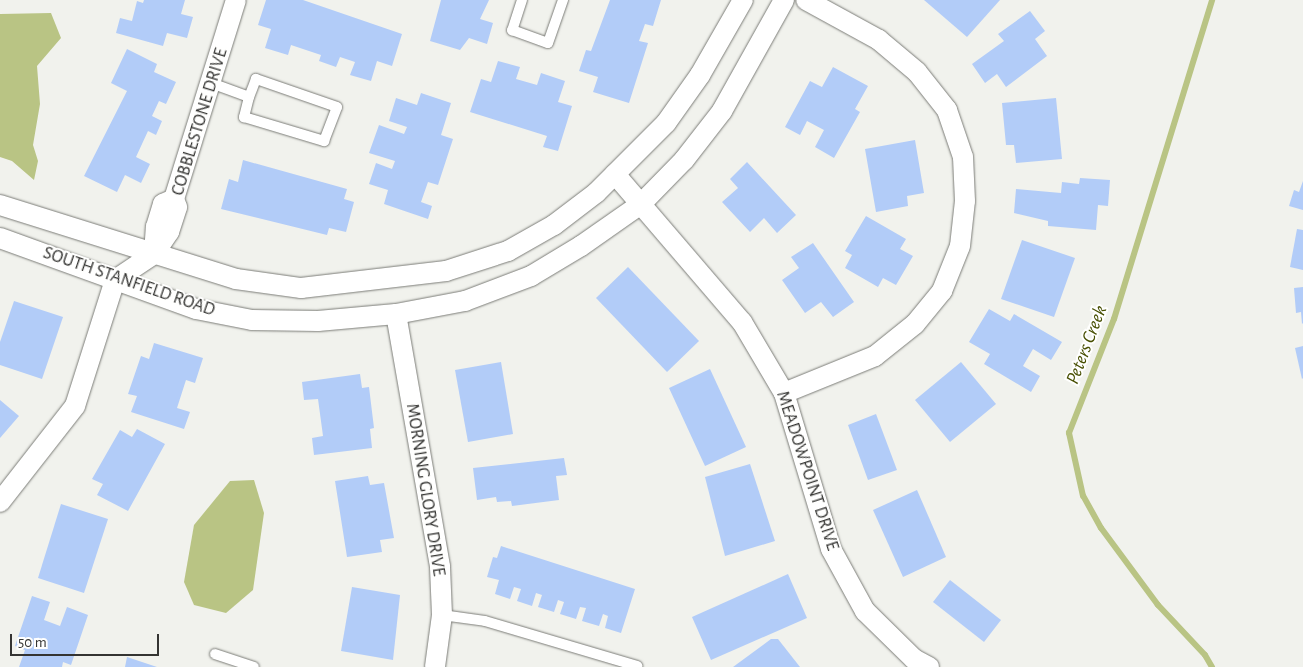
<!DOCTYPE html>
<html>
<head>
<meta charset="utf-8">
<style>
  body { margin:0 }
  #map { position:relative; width:1303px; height:667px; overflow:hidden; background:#f1f2ed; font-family:"Alegreya Sans",sans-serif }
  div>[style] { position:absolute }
  .water>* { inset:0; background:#b9c484 }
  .stream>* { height:6px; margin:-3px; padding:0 3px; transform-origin:3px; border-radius:3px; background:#b9c484 }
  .building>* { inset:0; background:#b2ccf8 }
  .roads { filter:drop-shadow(0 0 1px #7b7c77) drop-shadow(0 0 1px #7b7c77) }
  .service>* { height:10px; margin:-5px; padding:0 5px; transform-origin:5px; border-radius:5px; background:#fff }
  .minor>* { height:20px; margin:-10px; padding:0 10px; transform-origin:10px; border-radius:10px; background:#fff }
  span { translate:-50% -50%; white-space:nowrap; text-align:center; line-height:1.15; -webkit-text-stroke:4px #fffffe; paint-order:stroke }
  .street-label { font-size:18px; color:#343432 }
  .water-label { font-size:19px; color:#464e00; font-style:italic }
  .scale { position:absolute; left:10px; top:634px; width:149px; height:22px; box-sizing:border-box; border:2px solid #343432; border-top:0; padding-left:6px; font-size:15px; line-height:18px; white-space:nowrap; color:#343432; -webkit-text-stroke:4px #fffffe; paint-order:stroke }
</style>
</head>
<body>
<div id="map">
  <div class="water">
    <div style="clip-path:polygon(51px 13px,61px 38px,37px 66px,40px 104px,33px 145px,38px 161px,34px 180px,12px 161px,0 157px,0 14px)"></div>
    <div style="clip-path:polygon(254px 480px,264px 513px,253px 590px,226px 613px,194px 605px,184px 582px,194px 525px,230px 481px)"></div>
  </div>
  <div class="stream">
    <div style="left:1212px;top:667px;width:14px;rotate:-120deg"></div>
    <div style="left:1205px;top:655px;width:69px;rotate:-133.2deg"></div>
    <div style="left:1158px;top:605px;width:96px;rotate:-126.5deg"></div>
    <div style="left:1101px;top:528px;width:37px;rotate:-119deg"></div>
    <div style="left:1083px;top:496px;width:65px;rotate:-102.5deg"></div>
    <div style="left:1069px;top:433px;width:123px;rotate:-68.5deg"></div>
    <div style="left:1114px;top:319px;width:334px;rotate:-72.9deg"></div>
  </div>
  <div class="building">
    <div style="clip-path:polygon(144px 0,185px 0,181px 14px,193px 17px,187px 38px,167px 33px,163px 46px,116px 33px,120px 18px,132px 21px,137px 1px,143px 3px)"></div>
    <div style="clip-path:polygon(266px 0,303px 0,402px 34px,392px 66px,377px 61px,371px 81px,350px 75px,355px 62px,340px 57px,336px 67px,319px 61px,321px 55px,291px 45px,288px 55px,265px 48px,271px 29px,258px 25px)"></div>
    <div style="clip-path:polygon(441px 0,489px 0,480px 19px,493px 23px,487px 44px,469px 38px,460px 50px,430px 41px)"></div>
    <div style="clip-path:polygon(610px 0,661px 0,653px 26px,645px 24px,639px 41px,648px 43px,629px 103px,593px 92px,598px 77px,579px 71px,586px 50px,591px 51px)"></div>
    <div style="clip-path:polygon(924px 0,1000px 0,967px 37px)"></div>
    <div style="clip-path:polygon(1030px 11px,1045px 31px,1035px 39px,1047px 56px,1006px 87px,997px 74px,985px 83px,972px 64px,1004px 41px,998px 34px)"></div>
    <div style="clip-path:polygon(127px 49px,157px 64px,154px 72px,176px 82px,166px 104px,159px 101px,152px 116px,162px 121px,156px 135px,148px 131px,136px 157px,150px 164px,141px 183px,125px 175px,117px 192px,84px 176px,127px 91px,111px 83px)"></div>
    <div style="clip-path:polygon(498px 61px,520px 67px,516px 79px,537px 85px,541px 73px,565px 81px,558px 102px,572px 106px,558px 151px,543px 147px,547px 136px,470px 112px,481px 79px,491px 82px)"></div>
    <div style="clip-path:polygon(833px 67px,868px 86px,855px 109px,860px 112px,834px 158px,815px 147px,824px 130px,807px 121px,800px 135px,785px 127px,810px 81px,822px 87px)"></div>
    <div style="clip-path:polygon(421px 93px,451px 103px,441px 135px,453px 139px,438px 185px,428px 182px,421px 202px,432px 206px,428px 219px,384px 204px,388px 190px,369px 184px,376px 163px,392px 169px,395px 161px,369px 153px,379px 125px,404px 134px,407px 127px,389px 121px,396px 98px,417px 105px)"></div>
    <div style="clip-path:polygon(1056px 98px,1062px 159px,1016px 163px,1014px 145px,1006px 145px,1002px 103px)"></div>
    <div style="clip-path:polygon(915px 140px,924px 193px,907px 196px,908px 206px,876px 212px,865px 149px)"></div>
    <div style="clip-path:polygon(243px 160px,347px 189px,344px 199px,354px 202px,346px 232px,329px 228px,327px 235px,221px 209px,229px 179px,238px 182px)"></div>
    <div style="clip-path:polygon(747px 162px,796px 215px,777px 233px,764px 218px,750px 232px,722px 202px,738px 188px,730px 179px)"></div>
    <div style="clip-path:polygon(1080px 178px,1110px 180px,1108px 206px,1098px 205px,1096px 230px,1048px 226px,1048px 221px,1014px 213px,1016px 189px,1061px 193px,1062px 182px,1079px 184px)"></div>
    <div style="clip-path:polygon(1303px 181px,1303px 210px,1289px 206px,1294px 190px,1299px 192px)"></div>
    <div style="clip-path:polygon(866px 216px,906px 239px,900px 249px,913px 256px,896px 285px,883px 278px,878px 287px,845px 268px,852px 255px,845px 251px)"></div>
    <div style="clip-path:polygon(1297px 229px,1303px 230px,1303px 270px,1290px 267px)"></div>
    <div style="clip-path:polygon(1022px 240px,1075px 258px,1054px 317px,1001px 299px)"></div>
    <div style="clip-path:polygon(813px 243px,854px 302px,833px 317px,821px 302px,805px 313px,782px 280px,799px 268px,791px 257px)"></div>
    <div style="clip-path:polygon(628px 267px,699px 341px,667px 372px,596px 298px)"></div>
    <div style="clip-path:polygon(1303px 287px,1303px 323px,1302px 324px,1301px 312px,1296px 313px,1294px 288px)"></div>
    <div style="clip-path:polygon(14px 301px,63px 317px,42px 379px,0 365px,0 342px)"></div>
    <div style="clip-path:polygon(989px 309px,1010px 321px,1014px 314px,1062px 342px,1051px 360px,1033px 349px,1023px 366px,1040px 376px,1031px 392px,984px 364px,990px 354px,969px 342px)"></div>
    <div style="clip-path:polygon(154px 343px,203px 358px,195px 383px,186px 380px,177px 408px,190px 412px,184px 429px,131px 412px,137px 396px,128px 394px,141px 356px,149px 359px)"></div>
    <div style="clip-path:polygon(1303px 346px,1303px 378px,1302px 379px,1295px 348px)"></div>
    <div style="clip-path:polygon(501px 362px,513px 434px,468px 442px,455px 370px)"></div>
    <div style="clip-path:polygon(961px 362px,996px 404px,950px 442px,915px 400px)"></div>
    <div style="clip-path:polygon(710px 369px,746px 447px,705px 466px,669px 388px)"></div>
    <div style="clip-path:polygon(360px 374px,362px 388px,369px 387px,374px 428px,370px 429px,372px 448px,314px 455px,312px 438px,323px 436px,318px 399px,304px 400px,302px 382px)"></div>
    <div style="clip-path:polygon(0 400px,19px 416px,0 438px)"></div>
    <div style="clip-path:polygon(876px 414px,897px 470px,868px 480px,848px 425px)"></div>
    <div style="clip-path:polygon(137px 429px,165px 444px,128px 511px,97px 495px,103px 484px,92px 479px,120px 430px,132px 437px)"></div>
    <div style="clip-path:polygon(564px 458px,567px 475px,556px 476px,559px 500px,512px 506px,511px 501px,497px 502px,496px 497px,477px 500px,473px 468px)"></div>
    <div style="clip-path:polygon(750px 464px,775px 541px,725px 556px,705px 477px)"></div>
    <div style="clip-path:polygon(368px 476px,370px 485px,384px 483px,394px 538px,380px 540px,382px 552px,347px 557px,335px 481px)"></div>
    <div style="clip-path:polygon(917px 490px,946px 557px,903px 577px,873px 510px)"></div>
    <div style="clip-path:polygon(61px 504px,108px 519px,84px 593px,38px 578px)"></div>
    <div style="clip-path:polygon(501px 546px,635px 589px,621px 633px,605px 628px,608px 616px,603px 614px,599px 626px,582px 621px,586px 608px,580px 607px,576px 619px,560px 614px,564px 602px,558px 600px,554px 612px,538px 607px,542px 595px,536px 593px,532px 606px,517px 601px,521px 589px,514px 587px,510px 599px,495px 594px,499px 580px,487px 577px,493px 557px,497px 558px)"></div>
    <div style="clip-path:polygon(788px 574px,807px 618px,711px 660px,692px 617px)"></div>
    <div style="clip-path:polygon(950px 580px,1001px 620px,984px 642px,933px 602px)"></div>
    <div style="clip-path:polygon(352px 587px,400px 595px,393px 660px,341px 651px)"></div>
    <div style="clip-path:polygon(32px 596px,50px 602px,44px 620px,60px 626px,67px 607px,88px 615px,71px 665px,63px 662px,62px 667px,19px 667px,25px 650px,15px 646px)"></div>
    <div style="clip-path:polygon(771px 639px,778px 639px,800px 667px,733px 667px)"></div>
    <div style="clip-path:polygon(127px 657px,157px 667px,125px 667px)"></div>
  </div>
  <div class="roads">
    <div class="service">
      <div style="left:522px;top:0;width:32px;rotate:108deg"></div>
      <div style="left:512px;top:30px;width:38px;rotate:20deg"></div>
      <div style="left:548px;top:43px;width:46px;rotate:-70.8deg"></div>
      <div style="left:211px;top:83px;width:40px;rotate:20.2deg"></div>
      <div style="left:249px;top:97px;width:21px;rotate:104deg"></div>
      <div style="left:244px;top:117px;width:84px;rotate:16.7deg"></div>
      <div style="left:324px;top:141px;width:36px;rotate:-69deg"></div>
      <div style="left:337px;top:107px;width:86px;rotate:-160.9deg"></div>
      <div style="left:256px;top:79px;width:19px;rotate:111deg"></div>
      <div style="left:442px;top:615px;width:43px;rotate:7.9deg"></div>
      <div style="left:485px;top:621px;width:159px;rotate:16.5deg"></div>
      <div style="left:215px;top:654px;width:41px;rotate:18.4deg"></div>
    </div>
    <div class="minor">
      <div style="left:615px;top:174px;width:195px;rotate:49.4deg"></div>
      <div style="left:742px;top:322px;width:82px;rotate:59.4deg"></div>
      <div style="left:784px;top:393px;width:163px;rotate:73.2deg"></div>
      <div style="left:831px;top:549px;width:71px;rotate:61.3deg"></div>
      <div style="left:865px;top:611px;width:69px;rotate:44.4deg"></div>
      <div style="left:914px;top:659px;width:17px;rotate:28deg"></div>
      <div style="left:0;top:205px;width:247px;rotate:17.4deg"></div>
      <div style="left:236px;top:279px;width:66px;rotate:7.9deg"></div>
      <div style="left:301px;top:288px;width:146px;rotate:-6.7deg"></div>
      <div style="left:446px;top:271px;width:65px;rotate:-17.9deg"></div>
      <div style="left:508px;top:251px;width:53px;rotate:-29.5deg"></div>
      <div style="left:554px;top:225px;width:53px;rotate:-37.3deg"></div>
      <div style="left:596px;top:193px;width:99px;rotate:-45deg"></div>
      <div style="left:666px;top:123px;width:59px;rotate:-54.7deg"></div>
      <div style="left:700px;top:75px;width:86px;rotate:-60.2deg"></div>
      <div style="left:0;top:238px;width:208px;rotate:19.9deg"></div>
      <div style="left:196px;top:309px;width:57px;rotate:11.1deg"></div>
      <div style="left:252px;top:320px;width:66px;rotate:0.9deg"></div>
      <div style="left:318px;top:321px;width:78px;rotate:-5.1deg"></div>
      <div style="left:396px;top:314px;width:70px;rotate:-10.7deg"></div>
      <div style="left:465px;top:301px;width:71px;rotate:-20.7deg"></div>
      <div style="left:531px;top:276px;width:58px;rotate:-31deg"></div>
      <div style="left:581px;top:246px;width:73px;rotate:-35deg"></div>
      <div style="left:641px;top:204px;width:62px;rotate:-45.7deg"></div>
      <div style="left:684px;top:160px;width:62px;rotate:-52.2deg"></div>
      <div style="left:722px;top:111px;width:127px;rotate:-60.8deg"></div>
      <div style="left:154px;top:254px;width:27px;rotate:-86deg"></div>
      <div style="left:156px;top:227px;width:24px;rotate:-73deg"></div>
      <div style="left:163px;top:204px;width:12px;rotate:-24deg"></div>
      <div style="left:396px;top:314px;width:257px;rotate:80.1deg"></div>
      <div style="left:440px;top:567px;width:48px;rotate:87.6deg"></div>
      <div style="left:442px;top:615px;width:52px;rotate:97.7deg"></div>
      <div style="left:784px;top:393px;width:98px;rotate:-22.1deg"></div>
      <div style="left:875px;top:356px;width:51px;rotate:-38.7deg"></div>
      <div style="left:915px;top:324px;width:43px;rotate:-50.7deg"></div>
      <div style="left:942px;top:291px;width:48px;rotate:-68.2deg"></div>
      <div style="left:960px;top:246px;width:45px;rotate:-83.7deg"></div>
      <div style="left:965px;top:201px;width:44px;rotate:-92.6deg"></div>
      <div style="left:963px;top:157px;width:50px;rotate:-108.8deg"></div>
      <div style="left:947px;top:110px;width:48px;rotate:-128.3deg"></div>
      <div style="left:917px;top:72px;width:50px;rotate:-139.9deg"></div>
      <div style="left:879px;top:40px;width:83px;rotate:-151.3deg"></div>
      <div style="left:0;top:502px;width:122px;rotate:-52deg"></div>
      <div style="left:75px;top:406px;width:132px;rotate:-72.4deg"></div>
      <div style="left:115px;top:280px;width:47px;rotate:-33.7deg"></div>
      <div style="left:154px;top:254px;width:27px;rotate:-56deg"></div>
      <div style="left:169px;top:232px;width:26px;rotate:-72deg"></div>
      <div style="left:177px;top:207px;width:9px;rotate:-111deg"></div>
      <div style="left:174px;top:199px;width:208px;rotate:-72.7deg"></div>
    </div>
  </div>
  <div class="street-label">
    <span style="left:200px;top:122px;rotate:-73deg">COBBLESTONE DRIVE</span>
    <span style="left:129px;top:282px;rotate:19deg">SOUTH STANFIELD ROAD</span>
    <span style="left:807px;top:471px;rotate:72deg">MEADOWPOINT DRIVE</span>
    <span style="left:425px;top:490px;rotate:81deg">MORNING GLORY DRIVE</span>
  </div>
  <div class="water-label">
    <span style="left:1087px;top:345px;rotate:-69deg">Peters Creek</span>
  </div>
  <div class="scale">50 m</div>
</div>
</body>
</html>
